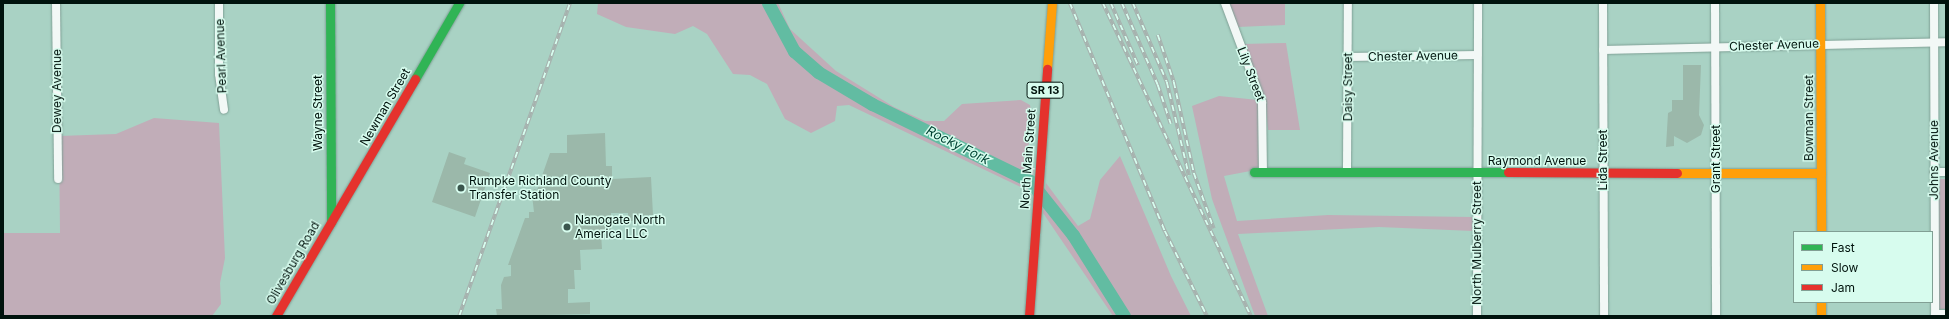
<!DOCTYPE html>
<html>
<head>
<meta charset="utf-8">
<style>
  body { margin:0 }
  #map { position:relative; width:1949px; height:319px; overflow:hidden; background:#a9d2c4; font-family:Inter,sans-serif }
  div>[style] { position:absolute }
  .green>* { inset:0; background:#c1adb8 }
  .river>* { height:13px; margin:-6.5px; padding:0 6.5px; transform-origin:6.5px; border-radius:6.5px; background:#62bca2 }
  .building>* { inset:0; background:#9bb8aa }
  .roads { filter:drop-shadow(0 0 1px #7fa095) drop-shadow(0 0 1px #7fa095) }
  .street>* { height:8px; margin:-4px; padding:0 4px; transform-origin:4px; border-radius:4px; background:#f2f8f6 }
  .fast>* { height:9px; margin:-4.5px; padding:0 4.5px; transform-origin:4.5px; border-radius:4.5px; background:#30b455 }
  .slow>* { height:9px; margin:-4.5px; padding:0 4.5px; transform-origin:4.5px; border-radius:4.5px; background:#ff9f0a }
  .jam>* { height:9px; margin:-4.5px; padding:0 4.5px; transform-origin:4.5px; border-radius:4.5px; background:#e5322d }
  .rail>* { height:3.5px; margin-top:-1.75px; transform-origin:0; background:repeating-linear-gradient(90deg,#d7fcee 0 6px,#a7b1ae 0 12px); box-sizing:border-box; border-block:1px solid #a7b1ae }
  .dots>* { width:11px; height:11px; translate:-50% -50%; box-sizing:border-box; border:2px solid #d7fcee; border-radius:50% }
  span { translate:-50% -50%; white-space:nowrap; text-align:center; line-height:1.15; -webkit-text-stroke:3px #d7fcee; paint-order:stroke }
  .shield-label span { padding:1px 3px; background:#d7fcee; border:1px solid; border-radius:3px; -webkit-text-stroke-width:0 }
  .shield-label { font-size:11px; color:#00130d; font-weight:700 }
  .street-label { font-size:12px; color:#00130d }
  .poi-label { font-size:12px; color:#00130d }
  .left { translate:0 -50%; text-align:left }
  .water-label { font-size:13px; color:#004333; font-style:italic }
  .frame { position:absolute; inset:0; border:4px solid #00130d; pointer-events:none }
  .legend { position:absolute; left:1793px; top:231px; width:140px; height:72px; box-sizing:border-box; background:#d7fcee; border:1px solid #819f94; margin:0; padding:5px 7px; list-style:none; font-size:12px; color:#00130d }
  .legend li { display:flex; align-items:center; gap:8px; height:20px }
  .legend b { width:20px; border:1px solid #819f94 }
</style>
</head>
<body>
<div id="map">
  <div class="green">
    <div style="clip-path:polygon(598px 3px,778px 3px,790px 29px,836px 71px,894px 107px,925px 121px,944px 121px,962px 104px,1021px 100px,1030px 105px,1032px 116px,1028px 150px,1029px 164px,1034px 168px,1031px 192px,849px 105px,837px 106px,835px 121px,811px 133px,785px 119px,767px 84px,750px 75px,733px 74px,707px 34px,693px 26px,675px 34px,626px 27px,597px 14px)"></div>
    <div style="clip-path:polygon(1229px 3px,1285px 3px,1285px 25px,1238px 27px)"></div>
    <div style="clip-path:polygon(1286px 43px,1300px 130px,1268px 130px,1265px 100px,1243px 44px)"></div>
    <div style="clip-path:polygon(1219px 96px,1258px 100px,1261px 169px,1224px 176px,1237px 221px,1328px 215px,1473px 217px,1473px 231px,1379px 227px,1238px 234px,1268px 316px,1255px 316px,1212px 199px,1192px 106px)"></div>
    <div style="clip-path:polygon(154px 118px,219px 123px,225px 258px,220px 283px,221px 304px,212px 316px,3px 316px,3px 233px,60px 233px,59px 136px,116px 134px)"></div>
    <div style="clip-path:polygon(1120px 156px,1171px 276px,1191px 316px,1113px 316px,1043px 213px,1046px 183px,1078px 226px,1090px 219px,1100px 180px)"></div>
    <div style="clip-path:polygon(1938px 179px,1946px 179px,1946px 309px,1939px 309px)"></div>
  </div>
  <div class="river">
    <div style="left:768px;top:3px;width:55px;rotate:61.6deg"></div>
    <div style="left:794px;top:51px;width:32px;rotate:41deg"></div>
    <div style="left:818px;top:72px;width:63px;rotate:30.7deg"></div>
    <div style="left:872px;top:104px;width:176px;rotate:26deg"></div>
    <div style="left:1030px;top:181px;width:69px;rotate:51.5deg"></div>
    <div style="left:1073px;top:235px;width:96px;rotate:57.8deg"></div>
  </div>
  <div class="building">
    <div style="clip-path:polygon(1683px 65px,1701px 65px,1699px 115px,1704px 125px,1701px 135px,1687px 143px,1674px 136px,1674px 146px,1666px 147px,1668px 113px,1672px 111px,1672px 100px,1683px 100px)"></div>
    <div style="clip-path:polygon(605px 133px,606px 166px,612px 166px,612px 179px,651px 177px,653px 215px,635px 216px,635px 221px,628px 221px,628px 213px,611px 213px,611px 233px,601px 233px,602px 249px,580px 250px,581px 270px,574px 270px,575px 289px,568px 289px,568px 303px,590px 302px,590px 314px,497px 316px,496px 309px,502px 309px,501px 285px,504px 277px,511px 276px,511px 265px,508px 265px,525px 218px,529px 218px,529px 212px,534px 212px,532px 195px,534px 189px,537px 190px,550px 153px,567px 153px,567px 135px)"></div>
    <div style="clip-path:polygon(449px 152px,466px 158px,464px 164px,490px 173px,475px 217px,432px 202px)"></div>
  </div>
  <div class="roads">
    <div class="street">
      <div style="left:56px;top:3px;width:176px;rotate:89.3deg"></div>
      <div style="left:219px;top:3px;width:71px;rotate:90deg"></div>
      <div style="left:219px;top:74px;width:36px;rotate:82deg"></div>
      <div style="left:1225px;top:3px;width:106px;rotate:69.5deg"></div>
      <div style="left:1262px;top:102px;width:70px;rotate:89.2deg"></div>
      <div style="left:1603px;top:3px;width:313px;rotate:89.8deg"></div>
      <div style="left:1715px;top:3px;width:313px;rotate:89.8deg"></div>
      <div style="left:1934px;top:3px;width:313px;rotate:89.8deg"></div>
      <div style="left:1603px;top:50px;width:343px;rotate:-1.3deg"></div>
      <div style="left:1348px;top:57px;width:129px;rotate:-0.9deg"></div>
      <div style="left:1347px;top:170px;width:167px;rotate:-89.7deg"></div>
      <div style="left:1934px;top:172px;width:12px"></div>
      <div style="left:1935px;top:314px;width:11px"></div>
      <div style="left:1477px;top:316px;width:313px;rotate:-89.8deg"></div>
    </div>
    <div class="fast">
      <div style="left:330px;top:3px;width:219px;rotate:89.7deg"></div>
      <div style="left:415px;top:79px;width:88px;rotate:-59.9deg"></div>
      <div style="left:1254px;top:172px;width:254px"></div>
    </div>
    <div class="slow">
      <div style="left:1820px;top:3px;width:229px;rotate:89.7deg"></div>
      <div style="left:1047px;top:69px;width:66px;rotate:-85.7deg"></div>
      <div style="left:1677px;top:173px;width:144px"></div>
      <div style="left:1821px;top:302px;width:14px;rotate:90deg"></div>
    </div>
    <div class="jam">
      <div style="left:1508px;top:172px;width:169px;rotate:0.3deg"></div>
      <div style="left:276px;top:316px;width:275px;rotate:-59.6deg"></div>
      <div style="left:1029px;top:316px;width:248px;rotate:-85.8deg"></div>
    </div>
  </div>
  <div class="rail">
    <div style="left:1070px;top:3px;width:247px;rotate:67.4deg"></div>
    <div style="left:1165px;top:231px;width:95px;rotate:63.7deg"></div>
    <div style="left:1103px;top:3px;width:346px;rotate:64.7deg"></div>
    <div style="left:1111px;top:3px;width:68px;rotate:66.5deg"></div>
    <div style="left:1122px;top:3px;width:90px;rotate:66.3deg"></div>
    <div style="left:1158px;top:85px;width:41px;rotate:71.6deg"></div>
    <div style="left:1133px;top:3px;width:86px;rotate:66.7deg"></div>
    <div style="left:1167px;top:82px;width:96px;rotate:76.7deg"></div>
    <div style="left:1158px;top:35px;width:50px;rotate:71.2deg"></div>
    <div style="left:1174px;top:82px;width:93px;rotate:77.6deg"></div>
    <div style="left:1194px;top:173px;width:59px;rotate:70.3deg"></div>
    <div style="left:459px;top:316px;width:332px;rotate:-70.5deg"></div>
  </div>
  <div class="dots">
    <div style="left:461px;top:188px;background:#3b564d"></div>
    <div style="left:567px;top:227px;background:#3b564d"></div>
  </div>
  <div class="shield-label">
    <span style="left:1045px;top:90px">SR 13</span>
  </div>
  <div class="street-label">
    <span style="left:1774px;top:45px;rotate:-2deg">Chester Avenue</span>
    <span style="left:221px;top:56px;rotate:-92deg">Pearl Avenue</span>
    <span style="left:1413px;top:56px;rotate:-1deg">Chester Avenue</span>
    <span style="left:1251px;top:74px;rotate:69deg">Lily Street</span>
    <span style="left:1348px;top:87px;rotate:-90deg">Daisy Street</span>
    <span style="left:57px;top:91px;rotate:-90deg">Dewey Avenue</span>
    <span style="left:385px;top:107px;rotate:-60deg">Newman Street</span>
    <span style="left:318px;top:113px;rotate:-90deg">Wayne Street</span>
    <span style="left:1809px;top:118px;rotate:-90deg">Bowman Street</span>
    <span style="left:1028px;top:159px;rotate:-86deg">North Main Street</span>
    <span style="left:1716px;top:159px;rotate:-90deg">Grant Street</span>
    <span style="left:1603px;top:160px;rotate:-90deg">Lida Street</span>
    <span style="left:1934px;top:160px;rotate:-90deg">Johns Avenue</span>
    <span style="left:1537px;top:161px">Raymond Avenue</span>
    <span style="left:1477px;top:243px;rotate:-90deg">North Mulberry Street</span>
    <span style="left:293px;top:263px;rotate:-60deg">Olivesburg Road</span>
  </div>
  <div class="poi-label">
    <span class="left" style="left:469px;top:188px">Rumpke Richland County<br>Transfer Station</span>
    <span class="left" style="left:575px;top:227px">Nanogate North<br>America LLC</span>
  </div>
  <div class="water-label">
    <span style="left:958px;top:145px;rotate:27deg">Rocky Fork</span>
  </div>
  <div class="frame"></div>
  <ul class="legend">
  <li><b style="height:5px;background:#30b455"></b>Fast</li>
  <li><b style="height:5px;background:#ff9f0a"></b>Slow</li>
  <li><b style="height:5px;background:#e5322d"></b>Jam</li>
  </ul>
</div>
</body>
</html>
